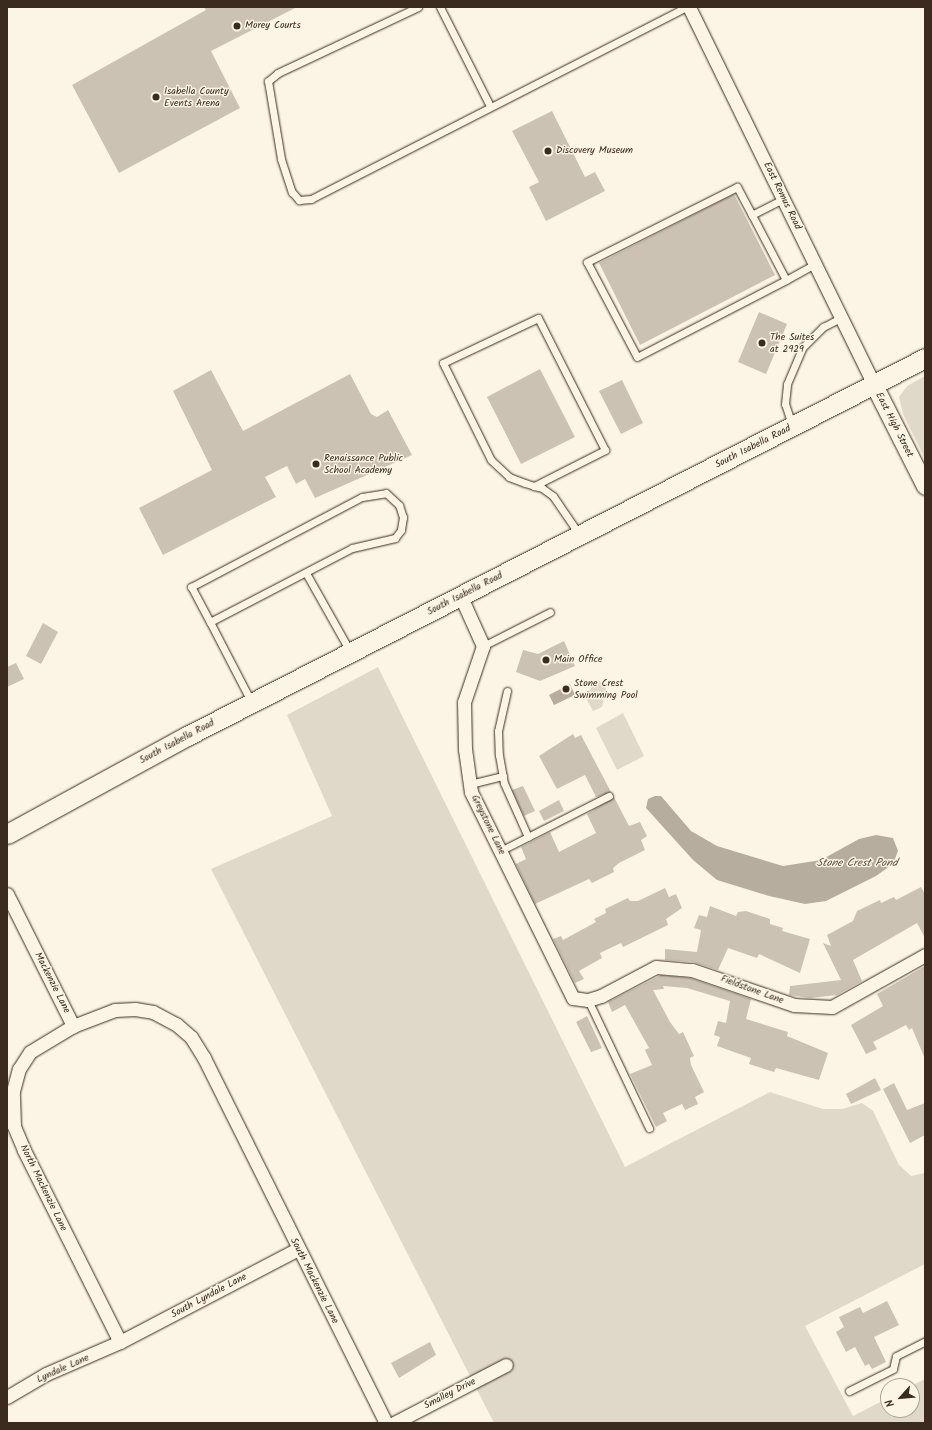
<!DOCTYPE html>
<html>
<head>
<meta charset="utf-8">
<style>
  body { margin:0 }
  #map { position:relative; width:932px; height:1430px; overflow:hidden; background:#fcf5e5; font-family:Kalam,sans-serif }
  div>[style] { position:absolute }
  .green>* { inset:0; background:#e0d8c8 }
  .water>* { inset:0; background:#b7ad9e }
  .building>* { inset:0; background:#ccc2b3 }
  .roads { filter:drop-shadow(0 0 1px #3b2a1e) drop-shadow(0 0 1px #3b2a1e) }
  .service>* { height:7px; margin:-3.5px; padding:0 3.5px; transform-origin:3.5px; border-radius:3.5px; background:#fcf5e5 }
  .minor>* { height:13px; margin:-6.5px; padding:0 6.5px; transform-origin:6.5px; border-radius:6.5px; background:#fcf5e5 }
  .tertiary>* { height:17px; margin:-8.5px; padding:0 8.5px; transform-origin:8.5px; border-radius:8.5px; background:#fcf5e5 }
  .secondary>* { height:19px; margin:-9.5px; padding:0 9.5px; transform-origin:9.5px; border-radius:9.5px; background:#fcf5e5 }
  .dots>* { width:11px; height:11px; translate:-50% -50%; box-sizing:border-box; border:2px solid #fcf5e5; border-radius:50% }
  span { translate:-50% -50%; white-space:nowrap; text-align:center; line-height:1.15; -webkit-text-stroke:3px #fcf5e5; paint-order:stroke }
  .poi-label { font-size:10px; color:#3b2a1e }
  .left { translate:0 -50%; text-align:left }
  .street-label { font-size:10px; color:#3b2a1e }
  .water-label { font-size:11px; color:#605144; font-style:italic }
  .frame { position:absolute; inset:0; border:8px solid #3b2a1e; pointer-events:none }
  .north { position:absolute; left:880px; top:1378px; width:40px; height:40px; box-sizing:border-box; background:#fcf5e5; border:1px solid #afa495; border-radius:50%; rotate:243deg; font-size:11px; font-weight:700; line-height:16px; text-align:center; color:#3b2a1e }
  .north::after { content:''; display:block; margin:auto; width:14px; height:18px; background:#3b2a1e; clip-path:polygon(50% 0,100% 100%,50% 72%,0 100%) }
</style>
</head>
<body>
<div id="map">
  <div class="green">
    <div style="clip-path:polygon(925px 376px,925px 459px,903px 414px,899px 397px,907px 386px)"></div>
    <div style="clip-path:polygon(378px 667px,625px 1167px,770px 1092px,823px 1109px,842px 1109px,862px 1103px,873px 1111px,899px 1165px,911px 1176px,925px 1173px,925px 1264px,805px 1326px,853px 1416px,888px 1398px,888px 1410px,912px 1410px,911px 1386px,925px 1379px,925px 1423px,494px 1423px,211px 869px,332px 816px,287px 715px)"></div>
    <div style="clip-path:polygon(593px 680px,600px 681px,606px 689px,602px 707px,593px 711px,587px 700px)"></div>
    <div style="clip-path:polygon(623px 713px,644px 756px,617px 770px,596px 728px)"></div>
  </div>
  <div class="water">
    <div style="clip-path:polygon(570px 684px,575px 695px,554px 705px,549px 695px)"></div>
    <div style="clip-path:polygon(655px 796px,661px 796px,691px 831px,717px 846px,783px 866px,821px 860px,859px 839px,876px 835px,893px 838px,898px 851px,893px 864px,876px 876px,826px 901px,805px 904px,769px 896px,717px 880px,693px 860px,646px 808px,648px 799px)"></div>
  </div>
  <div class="building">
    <div style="clip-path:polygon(204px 7px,297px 7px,211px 51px,240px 108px,119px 173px,72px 85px,206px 10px)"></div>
    <div style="clip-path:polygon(552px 111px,585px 177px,595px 172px,605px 191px,546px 221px,529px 187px,539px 182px,512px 131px)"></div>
    <div style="clip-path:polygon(734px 194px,775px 275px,640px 345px,599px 263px)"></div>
    <div style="clip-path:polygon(759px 312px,787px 324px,766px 374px,738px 362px)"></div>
    <div style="clip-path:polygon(540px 369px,575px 437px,521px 464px,487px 397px)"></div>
    <div style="clip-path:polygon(211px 370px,243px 431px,350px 374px,371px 414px,377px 417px,388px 410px,412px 455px,315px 498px,305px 479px,296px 484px,287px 466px,265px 477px,276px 497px,163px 555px,139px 508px,212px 470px,173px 391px)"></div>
    <div style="clip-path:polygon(622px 380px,643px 423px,621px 434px,599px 391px)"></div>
    <div style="clip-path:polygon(43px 623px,58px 632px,41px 664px,26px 656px)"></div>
    <div style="clip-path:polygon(564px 641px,575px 666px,540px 681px,516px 672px,523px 650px,538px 654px)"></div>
    <div style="clip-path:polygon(16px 663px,24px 679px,7px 687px,7px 667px)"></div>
    <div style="clip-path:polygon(573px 734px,575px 738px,581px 735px,611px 792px,596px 797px,585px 775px,557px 789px,539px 756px)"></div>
    <div style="clip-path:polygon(523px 786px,535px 811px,524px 816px,512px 790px)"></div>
    <div style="clip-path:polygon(614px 797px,629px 826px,640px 822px,647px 836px,641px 840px,645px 850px,619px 863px,613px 868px,614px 872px,592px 883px,589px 879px,535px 904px,516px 864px,526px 859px,521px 847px,550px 832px,559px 852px,596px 833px,587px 814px)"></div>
    <div style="clip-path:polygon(559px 800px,564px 811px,544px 821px,539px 811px)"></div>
    <div style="clip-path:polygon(921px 887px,925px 894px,925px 938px,917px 923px,853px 960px,862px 981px,837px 995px,810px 998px,789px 995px,790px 986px,841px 980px,823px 943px,831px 946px,827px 935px,853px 921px,857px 911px,880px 900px,881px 903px,894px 897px,896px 900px)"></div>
    <div style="clip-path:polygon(665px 888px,669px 897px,676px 894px,682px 908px,666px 919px,668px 925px,623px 947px,621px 943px,600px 953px,602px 958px,579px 971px,584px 979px,575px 983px,553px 939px,561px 936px,563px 940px,596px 922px,594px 919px,606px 913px,605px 909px,628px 898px,630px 901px,638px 901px)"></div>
    <div style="clip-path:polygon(710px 906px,736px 916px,738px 912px,746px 911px,770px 919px,770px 924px,783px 928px,782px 931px,810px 939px,800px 973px,759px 954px,757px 958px,728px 948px,718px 970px,693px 962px,665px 960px,665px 949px,697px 952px,701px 930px,694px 928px,699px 915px,707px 917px)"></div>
    <div style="clip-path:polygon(925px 966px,925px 1059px,912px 1028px,909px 1030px,906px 1025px,873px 1042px,877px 1049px,866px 1054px,851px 1025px,883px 1006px,877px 994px)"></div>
    <div style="clip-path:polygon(661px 975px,690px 978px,751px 999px,746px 1019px,788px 1032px,787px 1036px,828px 1053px,819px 1080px,776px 1068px,774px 1072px,749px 1064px,751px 1058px,717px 1046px,720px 1037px,714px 1035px,718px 1021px,726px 1023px,730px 1001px,687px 988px,663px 986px,664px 989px,653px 990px,670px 1022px,679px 1034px,683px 1032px,694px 1056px,690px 1058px,691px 1065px,704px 1092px,695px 1097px,698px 1104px,685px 1110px,682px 1104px,663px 1113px,667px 1121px,656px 1127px,630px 1074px,652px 1065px,645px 1050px,649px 1048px,625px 1005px,612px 1012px,608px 1002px)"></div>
    <div style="clip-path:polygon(587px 1016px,602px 1048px,591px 1052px,576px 1022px)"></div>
    <div style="clip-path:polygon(875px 1078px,881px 1090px,851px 1104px,846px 1094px)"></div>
    <div style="clip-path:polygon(894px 1083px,907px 1110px,925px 1103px,925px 1135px,910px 1143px,883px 1089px)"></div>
    <div style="clip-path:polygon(887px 1301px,899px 1325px,874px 1337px,886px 1362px,872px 1369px,869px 1364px,865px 1366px,855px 1347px,846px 1352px,836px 1332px,844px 1327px,839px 1317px,860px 1307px,863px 1313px)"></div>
    <div style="clip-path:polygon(430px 1342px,436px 1355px,399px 1378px,391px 1363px)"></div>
  </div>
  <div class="roads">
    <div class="service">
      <div style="left:418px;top:7px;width:155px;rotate:154.8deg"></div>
      <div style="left:278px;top:73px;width:13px;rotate:141deg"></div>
      <div style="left:268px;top:81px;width:79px;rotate:80.5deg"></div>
      <div style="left:281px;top:159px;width:35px;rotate:72deg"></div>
      <div style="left:292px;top:192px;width:11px;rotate:49deg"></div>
      <div style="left:299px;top:200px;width:12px;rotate:-5deg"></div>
      <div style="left:311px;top:199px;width:422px;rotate:-27.1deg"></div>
      <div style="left:440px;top:7px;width:111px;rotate:63.2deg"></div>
      <div style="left:783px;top:199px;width:35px;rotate:153deg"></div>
      <div style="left:752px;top:215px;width:73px;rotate:62.4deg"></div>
      <div style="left:786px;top:280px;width:33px;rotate:-29deg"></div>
      <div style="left:752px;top:215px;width:32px;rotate:-118deg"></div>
      <div style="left:737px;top:187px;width:168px;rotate:153.4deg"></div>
      <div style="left:587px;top:262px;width:107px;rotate:62.2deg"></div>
      <div style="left:637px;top:357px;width:168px;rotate:-27.3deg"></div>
      <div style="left:792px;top:425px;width:22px;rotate:-108deg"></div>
      <div style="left:785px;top:404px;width:20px;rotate:-84deg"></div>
      <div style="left:787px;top:384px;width:39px;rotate:-67deg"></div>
      <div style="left:802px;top:348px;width:30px;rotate:-45deg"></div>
      <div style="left:823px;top:327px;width:20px;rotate:-27deg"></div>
      <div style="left:534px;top:486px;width:80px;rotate:-26.9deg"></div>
      <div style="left:605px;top:450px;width:148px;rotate:-116.9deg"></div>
      <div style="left:538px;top:318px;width:105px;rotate:154.7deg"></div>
      <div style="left:443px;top:363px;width:108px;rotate:63.7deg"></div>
      <div style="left:491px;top:460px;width:25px;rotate:43deg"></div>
      <div style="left:509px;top:477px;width:17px;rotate:21deg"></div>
      <div style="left:525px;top:483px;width:9px;rotate:18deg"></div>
      <div style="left:534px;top:486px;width:8px;rotate:14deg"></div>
      <div style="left:542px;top:488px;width:14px;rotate:36deg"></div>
      <div style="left:553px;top:496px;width:46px;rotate:55.6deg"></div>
      <div style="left:306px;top:573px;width:90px;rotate:60.6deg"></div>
      <div style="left:210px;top:622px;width:40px;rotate:-118deg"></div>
      <div style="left:191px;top:587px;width:193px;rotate:-27.8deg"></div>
      <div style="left:362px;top:497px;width:24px;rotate:-9deg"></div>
      <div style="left:386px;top:493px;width:18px;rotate:43deg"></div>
      <div style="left:399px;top:505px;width:13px;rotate:72deg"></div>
      <div style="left:403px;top:517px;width:13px;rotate:99deg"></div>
      <div style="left:401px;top:530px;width:10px;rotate:127deg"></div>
      <div style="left:395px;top:538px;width:44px;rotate:166.9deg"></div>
      <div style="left:352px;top:548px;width:160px;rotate:152.5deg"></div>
      <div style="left:210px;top:622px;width:91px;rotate:62.6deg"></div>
      <div style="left:483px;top:646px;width:75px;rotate:-26.9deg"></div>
      <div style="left:507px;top:691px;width:41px;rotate:102.7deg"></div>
      <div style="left:498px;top:731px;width:24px;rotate:88deg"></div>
      <div style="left:499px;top:755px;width:28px;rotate:80deg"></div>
      <div style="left:504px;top:783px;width:59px;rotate:66deg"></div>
      <div style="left:470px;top:784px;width:34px;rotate:-14deg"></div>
      <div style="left:500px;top:851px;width:122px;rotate:-26.8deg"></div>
      <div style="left:588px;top:1000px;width:142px;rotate:64.5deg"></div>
      <div style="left:849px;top:1391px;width:49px;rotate:-26.6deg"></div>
      <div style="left:893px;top:1369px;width:13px;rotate:-77deg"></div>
      <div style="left:896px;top:1356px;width:33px;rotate:-27deg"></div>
    </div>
    <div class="minor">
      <div style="left:689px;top:7px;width:421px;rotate:63.9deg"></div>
      <div style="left:461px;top:597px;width:54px;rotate:65.8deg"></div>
      <div style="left:483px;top:646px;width:59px;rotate:108.7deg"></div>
      <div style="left:464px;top:702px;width:47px;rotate:88.8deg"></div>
      <div style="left:465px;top:749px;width:43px;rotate:82.1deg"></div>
      <div style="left:471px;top:792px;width:230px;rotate:63.7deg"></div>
      <div style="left:573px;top:998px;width:15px;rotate:8deg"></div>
      <div style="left:588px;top:1000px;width:14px;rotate:-17deg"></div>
      <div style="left:601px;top:996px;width:62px;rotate:-27.8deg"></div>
      <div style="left:656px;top:967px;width:36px;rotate:5deg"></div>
      <div style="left:692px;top:970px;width:108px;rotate:18.9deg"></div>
      <div style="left:794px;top:1005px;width:38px;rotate:3deg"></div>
      <div style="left:832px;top:1007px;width:107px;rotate:-29.2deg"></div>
      <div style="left:7px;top:894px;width:148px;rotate:63.4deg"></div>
      <div style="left:120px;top:1342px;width:215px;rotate:-116.6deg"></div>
      <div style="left:24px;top:1150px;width:26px;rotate:-113deg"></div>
      <div style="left:14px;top:1126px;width:35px;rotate:-92deg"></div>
      <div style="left:13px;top:1091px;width:23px;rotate:-75deg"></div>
      <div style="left:19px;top:1069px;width:20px;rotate:-57deg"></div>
      <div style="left:30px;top:1052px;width:50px;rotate:-31.2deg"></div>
      <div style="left:73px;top:1026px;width:45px;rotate:-20.9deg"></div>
      <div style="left:115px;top:1010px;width:20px;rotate:-3deg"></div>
      <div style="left:135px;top:1009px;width:18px;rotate:9deg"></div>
      <div style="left:153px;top:1012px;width:26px;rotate:28deg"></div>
      <div style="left:176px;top:1024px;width:20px;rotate:41deg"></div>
      <div style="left:191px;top:1037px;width:25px;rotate:58deg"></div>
      <div style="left:204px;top:1058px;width:408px;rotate:63.5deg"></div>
      <div style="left:7px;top:1397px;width:45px;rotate:-30.5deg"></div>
      <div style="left:46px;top:1374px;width:81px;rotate:-23.4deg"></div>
      <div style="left:120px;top:1342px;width:201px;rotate:-27.6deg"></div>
      <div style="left:394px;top:1423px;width:126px;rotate:-27.4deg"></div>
    </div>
    <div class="tertiary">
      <div style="left:874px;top:385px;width:113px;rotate:63.2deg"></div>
    </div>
    <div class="secondary">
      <div style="left:7px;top:834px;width:205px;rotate:-28.6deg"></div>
      <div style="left:187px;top:736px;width:829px;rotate:-27.12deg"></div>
    </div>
  </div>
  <div class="dots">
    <div style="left:237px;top:26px;background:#3b2a1e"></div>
    <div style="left:156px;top:97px;background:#3b2a1e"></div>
    <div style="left:548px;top:151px;background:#3b2a1e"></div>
    <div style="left:762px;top:343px;background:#3b2a1e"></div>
    <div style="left:316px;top:464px;background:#3b2a1e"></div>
    <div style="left:546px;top:660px;background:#3b2a1e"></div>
    <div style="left:566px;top:689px;background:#3b2a1e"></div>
  </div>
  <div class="poi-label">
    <span class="left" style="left:245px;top:26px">Morey Courts</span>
    <span class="left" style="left:164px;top:97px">Isabella County<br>Events Arena</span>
    <span class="left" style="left:556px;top:151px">Discovery Museum</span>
    <span class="left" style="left:770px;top:343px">The Suites<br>at 2929</span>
    <span class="left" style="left:324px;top:464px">Renaissance Public<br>School Academy</span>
    <span class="left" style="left:554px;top:660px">Main Office</span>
    <span class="left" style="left:574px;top:689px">Stone Crest<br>Swimming Pool</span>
  </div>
  <div class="street-label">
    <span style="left:782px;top:196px;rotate:64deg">East Remus Road</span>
    <span style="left:894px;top:425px;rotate:63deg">East High Street</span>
    <span style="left:753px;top:447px;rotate:-27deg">South Isabella Road</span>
    <span style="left:465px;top:594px;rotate:-27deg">South Isabella Road</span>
    <span style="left:177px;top:742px;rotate:-28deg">South Isabella Road</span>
    <span style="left:488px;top:825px;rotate:64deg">Greystone Lane</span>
    <span style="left:52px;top:983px;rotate:63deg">Mackenzie Lane</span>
    <span style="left:752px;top:990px;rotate:20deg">Fieldstone Lane</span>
    <span style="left:43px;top:1188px;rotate:64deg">North Mackenzie Lane</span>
    <span style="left:314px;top:1281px;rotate:63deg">South Mackenzie Lane</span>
    <span style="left:209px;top:1296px;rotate:-28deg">South Lyndale Lane</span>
    <span style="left:63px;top:1369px;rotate:-24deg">Lyndale Lane</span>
    <span style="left:450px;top:1394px;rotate:-27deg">Smalley Drive</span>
  </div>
  <div class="water-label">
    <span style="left:857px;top:863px">Stone Crest Pond</span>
  </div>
  <div class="frame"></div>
  <div class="north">N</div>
</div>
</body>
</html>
